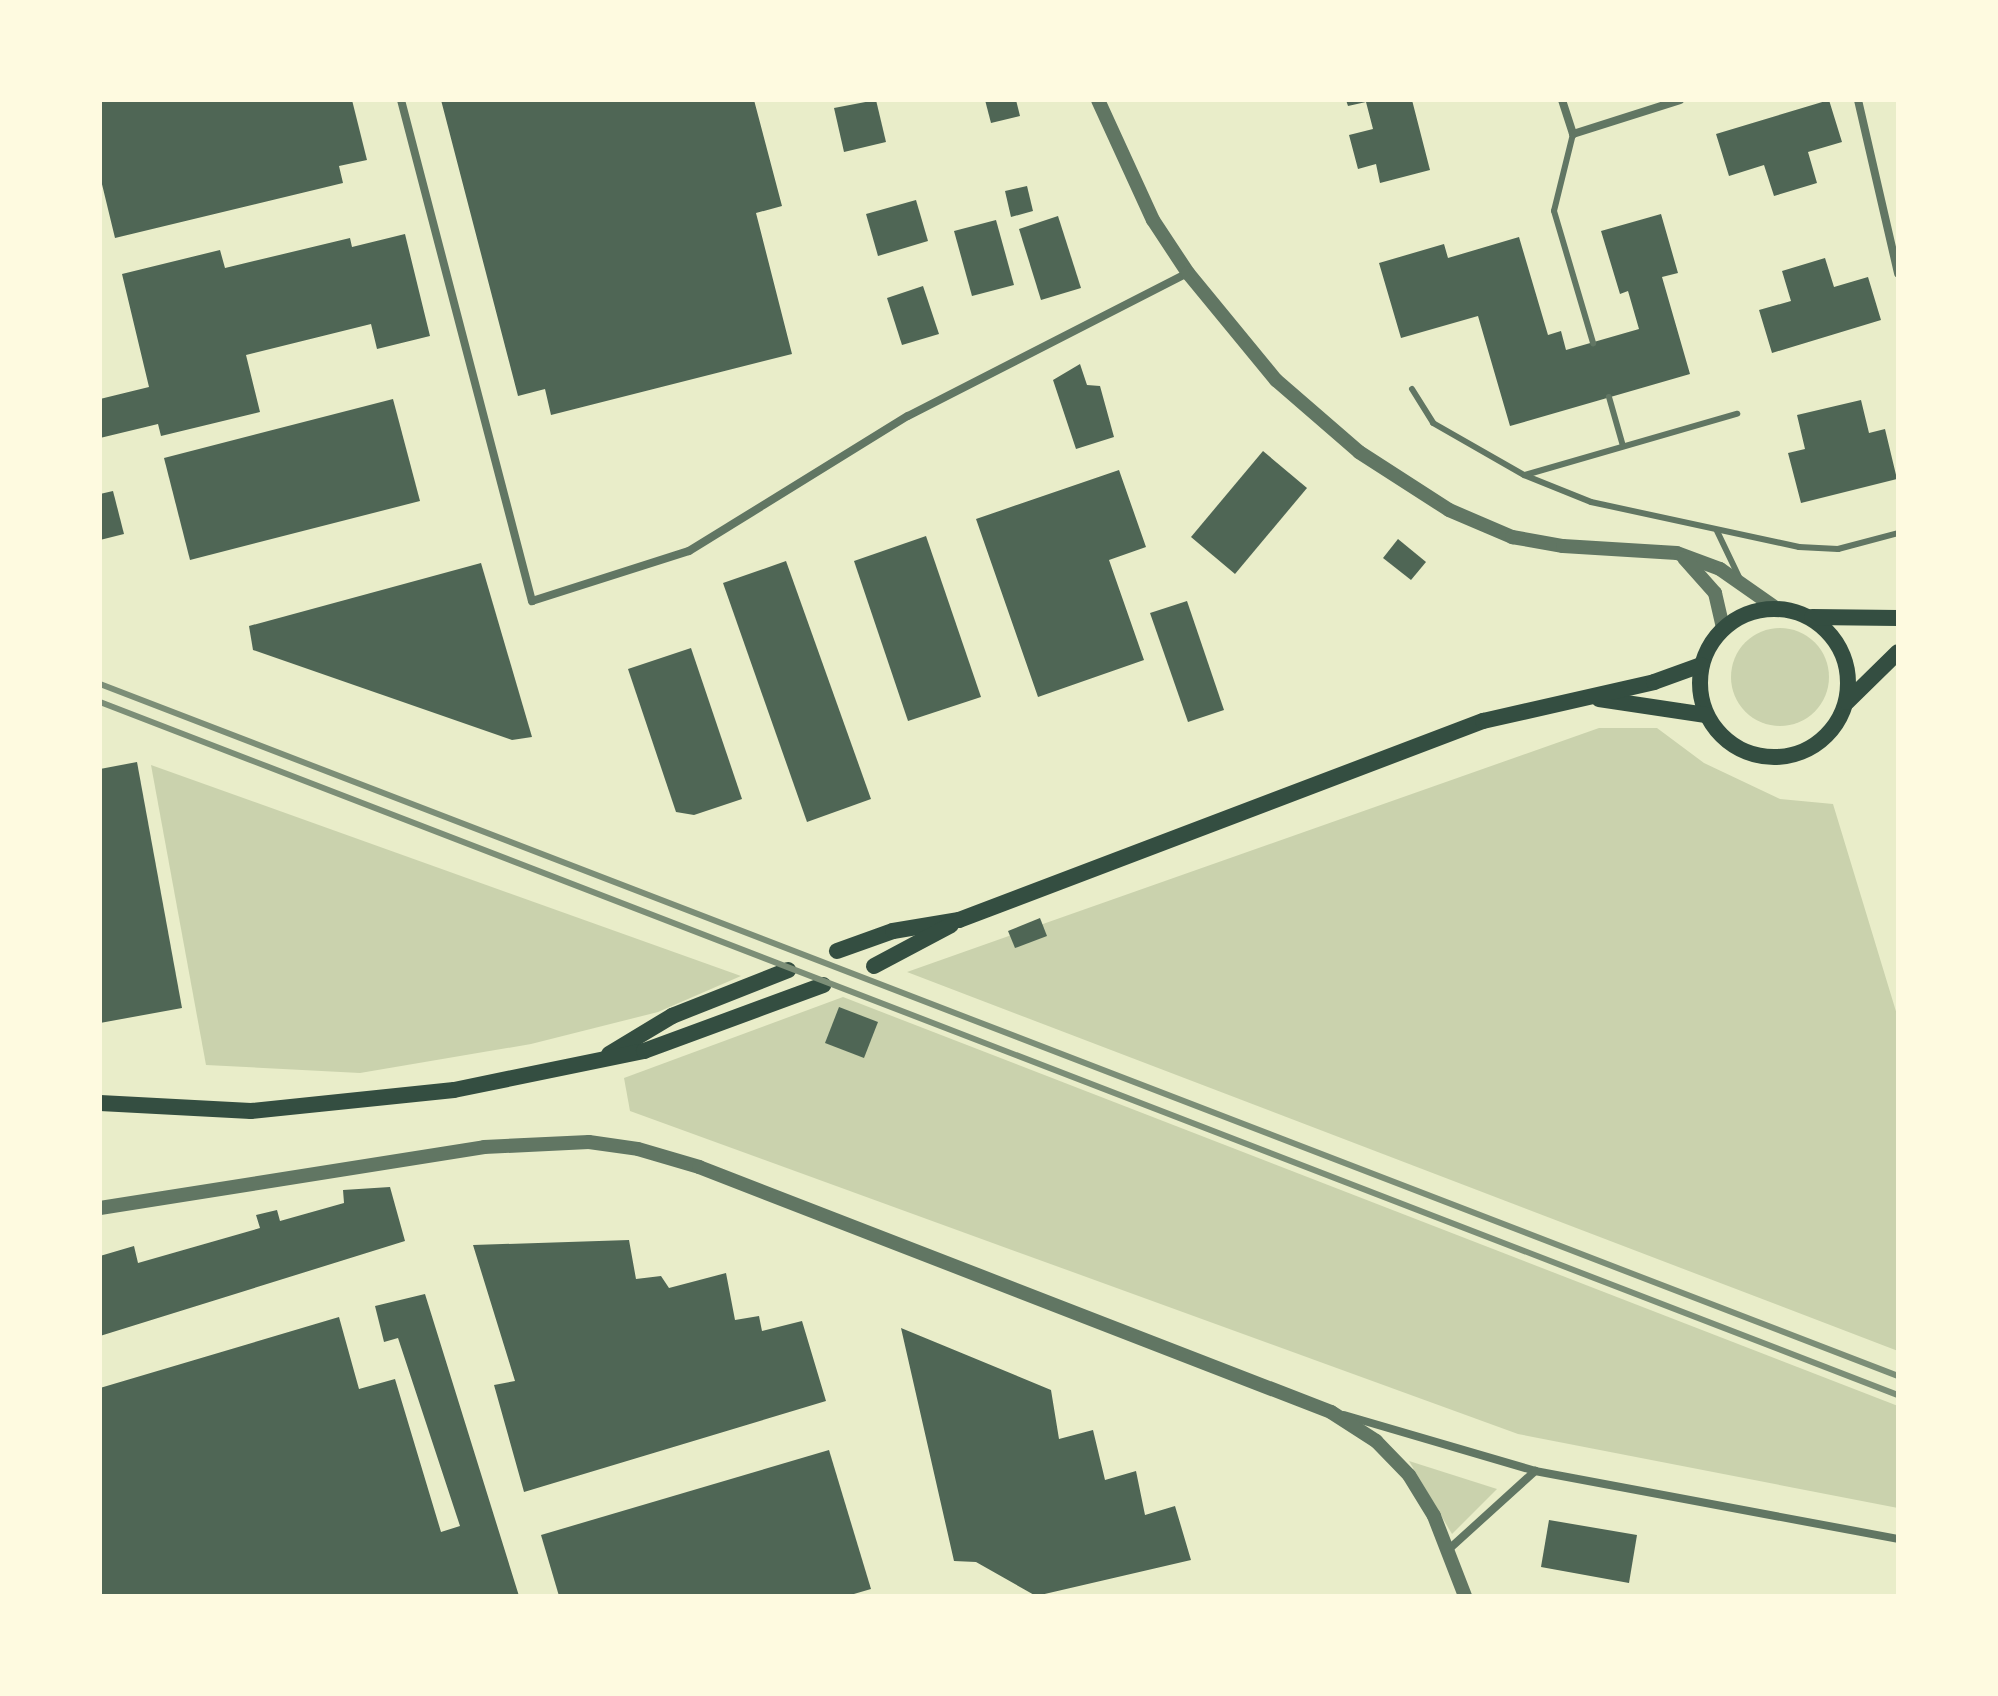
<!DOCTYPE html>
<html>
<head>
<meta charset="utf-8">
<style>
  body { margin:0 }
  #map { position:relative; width:1998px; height:1696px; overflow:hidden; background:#e9edc9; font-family:Manrope,sans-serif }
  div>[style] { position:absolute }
  .green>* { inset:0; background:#cad2ad }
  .round { border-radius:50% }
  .building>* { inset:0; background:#4f6655 }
  .service>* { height:6px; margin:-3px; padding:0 3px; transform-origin:3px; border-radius:3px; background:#617663 }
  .minor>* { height:8px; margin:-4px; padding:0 4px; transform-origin:4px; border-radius:4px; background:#617663 }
  .tertiary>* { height:14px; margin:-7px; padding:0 7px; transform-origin:7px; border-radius:7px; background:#617663 }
  .secondary>* { height:16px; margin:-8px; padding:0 8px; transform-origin:8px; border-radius:8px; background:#344e41 }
  .secondary>.ring { margin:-8px; padding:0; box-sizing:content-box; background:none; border:16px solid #344e41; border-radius:50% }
  .rail>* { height:6px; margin:-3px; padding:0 3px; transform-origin:3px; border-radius:3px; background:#7c8e77 }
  span { translate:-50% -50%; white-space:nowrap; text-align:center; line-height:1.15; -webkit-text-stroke:6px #fefae0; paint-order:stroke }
  .frame { position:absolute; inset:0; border:102px solid #fefae0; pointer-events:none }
</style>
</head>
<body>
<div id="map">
  <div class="green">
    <div class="round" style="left:1731px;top:628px;width:98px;height:98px"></div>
    <div style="clip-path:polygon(1599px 728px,1657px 728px,1704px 763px,1780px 799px,1833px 804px,1898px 1018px,1898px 1351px,907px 972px)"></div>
    <div style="clip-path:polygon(151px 765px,741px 976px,658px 1012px,531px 1044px,360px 1073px,206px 1065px)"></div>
    <div style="clip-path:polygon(843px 997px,1898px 1406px,1898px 1508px,1518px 1434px,630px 1111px,624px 1078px)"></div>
    <div style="clip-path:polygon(1409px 1461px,1497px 1489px,1452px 1534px)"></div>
  </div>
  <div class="building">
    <div style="clip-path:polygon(100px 100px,352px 100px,367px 160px,339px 166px,343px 183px,115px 238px,100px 176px)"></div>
    <div style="clip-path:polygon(441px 100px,754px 100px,782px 206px,756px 213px,792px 354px,551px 415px,545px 389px,518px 396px)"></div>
    <div style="clip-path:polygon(876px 100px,886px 142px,844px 152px,834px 108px)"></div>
    <div style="clip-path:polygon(985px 100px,1016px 100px,1020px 116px,991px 123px)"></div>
    <div style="clip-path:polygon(1346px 100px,1412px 100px,1430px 170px,1380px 183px,1376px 164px,1358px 169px,1349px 135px,1373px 129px,1366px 102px,1348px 106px)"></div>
    <div style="clip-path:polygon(1829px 100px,1842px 142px,1808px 152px,1817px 183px,1774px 196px,1764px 165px,1729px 176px,1716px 134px)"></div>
    <div style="clip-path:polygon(1027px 186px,1033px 211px,1011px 217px,1005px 191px)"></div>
    <div style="clip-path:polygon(916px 200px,928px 241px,878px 256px,866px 214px)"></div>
    <div style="clip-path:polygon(1661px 214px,1678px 273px,1662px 277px,1690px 374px,1510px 426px,1478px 316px,1401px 338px,1379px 263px,1444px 244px,1448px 258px,1519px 237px,1548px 335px,1561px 331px,1566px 350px,1639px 329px,1628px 291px,1620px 294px,1601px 231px)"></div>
    <div style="clip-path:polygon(1058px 216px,1081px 288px,1041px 300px,1019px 229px)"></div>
    <div style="clip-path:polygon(996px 220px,1014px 285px,972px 296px,954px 231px)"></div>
    <div style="clip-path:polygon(405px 234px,430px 336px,377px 349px,371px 324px,246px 355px,260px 412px,161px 436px,158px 424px,100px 438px,100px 399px,149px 387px,122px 274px,220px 250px,225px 268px,350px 238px,352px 247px)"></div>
    <div style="clip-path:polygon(1825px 258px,1834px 287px,1868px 277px,1881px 320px,1772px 353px,1759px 310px,1791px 301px,1782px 271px)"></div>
    <div style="clip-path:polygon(923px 286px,939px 334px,902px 345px,887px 298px)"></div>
    <div style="clip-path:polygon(1080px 364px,1087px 385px,1100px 386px,1114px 437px,1076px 449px,1053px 380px)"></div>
    <div style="clip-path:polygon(393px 399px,420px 501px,190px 560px,164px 458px)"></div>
    <div style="clip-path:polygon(1861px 400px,1869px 433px,1885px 429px,1897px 479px,1801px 503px,1788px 453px,1805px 449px,1797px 415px)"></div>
    <div style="clip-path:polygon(1263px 451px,1307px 488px,1235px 574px,1191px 537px)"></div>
    <div style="clip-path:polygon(1119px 470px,1146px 547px,1109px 560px,1144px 660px,1038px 697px,976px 519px)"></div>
    <div style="clip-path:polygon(113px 491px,124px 534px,100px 540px,100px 494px)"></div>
    <div style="clip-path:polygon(926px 536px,981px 697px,908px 721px,854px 561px)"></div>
    <div style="clip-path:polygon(1398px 539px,1426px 562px,1411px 580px,1383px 558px)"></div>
    <div style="clip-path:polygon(786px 561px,871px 799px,807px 822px,723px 583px)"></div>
    <div style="clip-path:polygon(481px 563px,532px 737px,512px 740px,253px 650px,249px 626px)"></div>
    <div style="clip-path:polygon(1187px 601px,1224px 710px,1188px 722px,1150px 613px)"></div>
    <div style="clip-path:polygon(691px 648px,742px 799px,694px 815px,676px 812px,628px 669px)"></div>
    <div style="clip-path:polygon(137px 762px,182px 1008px,100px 1023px,100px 769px)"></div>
    <div style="clip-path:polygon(1040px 918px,1047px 936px,1015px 948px,1008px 931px)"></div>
    <div style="clip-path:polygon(839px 1007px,878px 1022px,864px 1058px,825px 1043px)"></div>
    <div style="clip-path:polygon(390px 1187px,405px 1241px,100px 1336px,100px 1256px,134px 1246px,138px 1263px,260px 1228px,256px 1215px,277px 1210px,280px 1221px,344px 1203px,343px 1190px)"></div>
    <div style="clip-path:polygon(629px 1240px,636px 1279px,661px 1276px,669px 1288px,726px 1273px,735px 1320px,759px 1316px,762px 1331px,802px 1321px,826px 1401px,524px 1492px,494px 1385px,515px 1381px,473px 1245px)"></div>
    <div style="clip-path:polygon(425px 1294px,519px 1596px,100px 1596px,100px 1388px,339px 1317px,359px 1389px,395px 1379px,441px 1532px,460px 1526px,398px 1338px,384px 1342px,375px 1306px)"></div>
    <div style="clip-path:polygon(901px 1328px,1051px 1390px,1059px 1439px,1093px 1430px,1105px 1480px,1136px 1471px,1145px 1515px,1175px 1506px,1191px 1560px,1036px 1596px,976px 1562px,954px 1561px)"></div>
    <div style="clip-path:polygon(829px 1450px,871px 1589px,847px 1596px,559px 1596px,541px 1535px)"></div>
    <div style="clip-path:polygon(1549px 1520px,1637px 1535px,1629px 1583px,1541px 1567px)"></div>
  </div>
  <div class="service">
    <div style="left:1573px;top:134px;width:79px;rotate:103.9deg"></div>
    <div style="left:1554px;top:211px;width:138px;rotate:73.5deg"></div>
    <div style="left:1412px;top:389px;width:40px;rotate:58deg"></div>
    <div style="left:1433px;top:423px;width:105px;rotate:29.7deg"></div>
    <div style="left:1524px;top:475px;width:72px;rotate:21.9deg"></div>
    <div style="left:1591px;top:502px;width:213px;rotate:12.2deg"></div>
    <div style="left:1799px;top:547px;width:39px;rotate:3deg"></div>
    <div style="left:1838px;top:549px;width:62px;rotate:-14.9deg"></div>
    <div style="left:1609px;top:397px;width:51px;rotate:74.1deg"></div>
    <div style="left:1525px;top:475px;width:221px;rotate:-16.1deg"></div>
    <div style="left:1717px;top:531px;width:51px;rotate:64.4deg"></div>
  </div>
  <div class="minor">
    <div style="left:401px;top:100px;width:518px;rotate:75.35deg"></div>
    <div style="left:532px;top:601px;width:165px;rotate:-17.7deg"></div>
    <div style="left:689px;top:551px;width:257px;rotate:-31.7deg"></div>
    <div style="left:908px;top:416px;width:314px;rotate:-27.1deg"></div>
    <div style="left:1562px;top:100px;width:36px;rotate:72deg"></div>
    <div style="left:1573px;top:134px;width:112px;rotate:-17.6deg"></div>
    <div style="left:1858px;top:100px;width:178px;rotate:77deg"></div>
    <div style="left:1344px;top:1415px;width:199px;rotate:16.3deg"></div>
    <div style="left:1448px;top:1550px;width:118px;rotate:-42.2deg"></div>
    <div style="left:1535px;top:1471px;width:369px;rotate:10.6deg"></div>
  </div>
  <div class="tertiary">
    <div style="left:1098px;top:100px;width:132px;rotate:65.4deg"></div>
    <div style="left:1153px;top:220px;width:64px;rotate:56.6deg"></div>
    <div style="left:1188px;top:273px;width:139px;rotate:50.6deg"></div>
    <div style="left:1276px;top:380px;width:110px;rotate:40.9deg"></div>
    <div style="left:1359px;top:452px;width:107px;rotate:32.8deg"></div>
    <div style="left:1449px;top:510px;width:69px;rotate:23.2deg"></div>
    <div style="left:1512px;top:537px;width:52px;rotate:10deg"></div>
    <div style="left:1563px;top:546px;width:114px;rotate:3.5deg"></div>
    <div style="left:1677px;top:553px;width:46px;rotate:20.4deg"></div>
    <div style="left:1720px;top:569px;width:68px;rotate:34.9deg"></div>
    <div style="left:1684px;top:558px;width:47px;rotate:48.5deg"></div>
    <div style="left:1715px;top:593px;width:36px;rotate:77deg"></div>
    <div style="left:100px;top:1208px;width:389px;rotate:-9deg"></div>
    <div style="left:484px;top:1147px;width:105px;rotate:-2.7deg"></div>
    <div style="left:589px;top:1142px;width:49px;rotate:8.1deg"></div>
    <div style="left:638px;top:1149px;width:64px;rotate:16.4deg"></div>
    <div style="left:699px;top:1167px;width:678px;rotate:21.19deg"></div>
    <div style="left:1331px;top:1412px;width:54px;rotate:32.8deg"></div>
    <div style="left:1376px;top:1441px;width:47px;rotate:45.9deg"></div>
    <div style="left:1409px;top:1475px;width:48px;rotate:58.6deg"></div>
    <div style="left:1434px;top:1516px;width:86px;rotate:68.8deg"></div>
  </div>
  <div class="secondary">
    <div class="ring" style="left:1700px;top:609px;width:132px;height:132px"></div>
    <div style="left:1812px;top:617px;width:86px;rotate:0.7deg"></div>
    <div style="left:1599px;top:699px;width:108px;rotate:8.5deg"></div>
    <div style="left:1847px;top:702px;width:71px;rotate:-44.4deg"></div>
    <div style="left:837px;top:951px;width:59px;rotate:-19.7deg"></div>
    <div style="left:893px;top:931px;width:67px;rotate:-9.5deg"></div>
    <div style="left:959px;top:920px;width:561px;rotate:-20.8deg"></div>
    <div style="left:1483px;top:721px;width:175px;rotate:-12.8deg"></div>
    <div style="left:1654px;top:682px;width:50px;rotate:-19.9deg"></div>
    <div style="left:874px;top:966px;width:87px;rotate:-28deg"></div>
    <div style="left:609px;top:1054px;width:74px;rotate:-31.1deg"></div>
    <div style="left:672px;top:1016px;width:125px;rotate:-21.6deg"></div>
    <div style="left:100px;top:1103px;width:151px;rotate:3deg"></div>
    <div style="left:251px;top:1111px;width:204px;rotate:-5.9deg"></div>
    <div style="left:454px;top:1090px;width:194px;rotate:-11.6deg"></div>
    <div style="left:644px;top:1051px;width:191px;rotate:-20.2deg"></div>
  </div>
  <div class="rail">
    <div style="left:100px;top:684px;width:1927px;rotate:21.05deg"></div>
    <div style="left:100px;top:702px;width:1927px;rotate:21.08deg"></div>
  </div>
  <div class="frame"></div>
</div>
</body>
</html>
